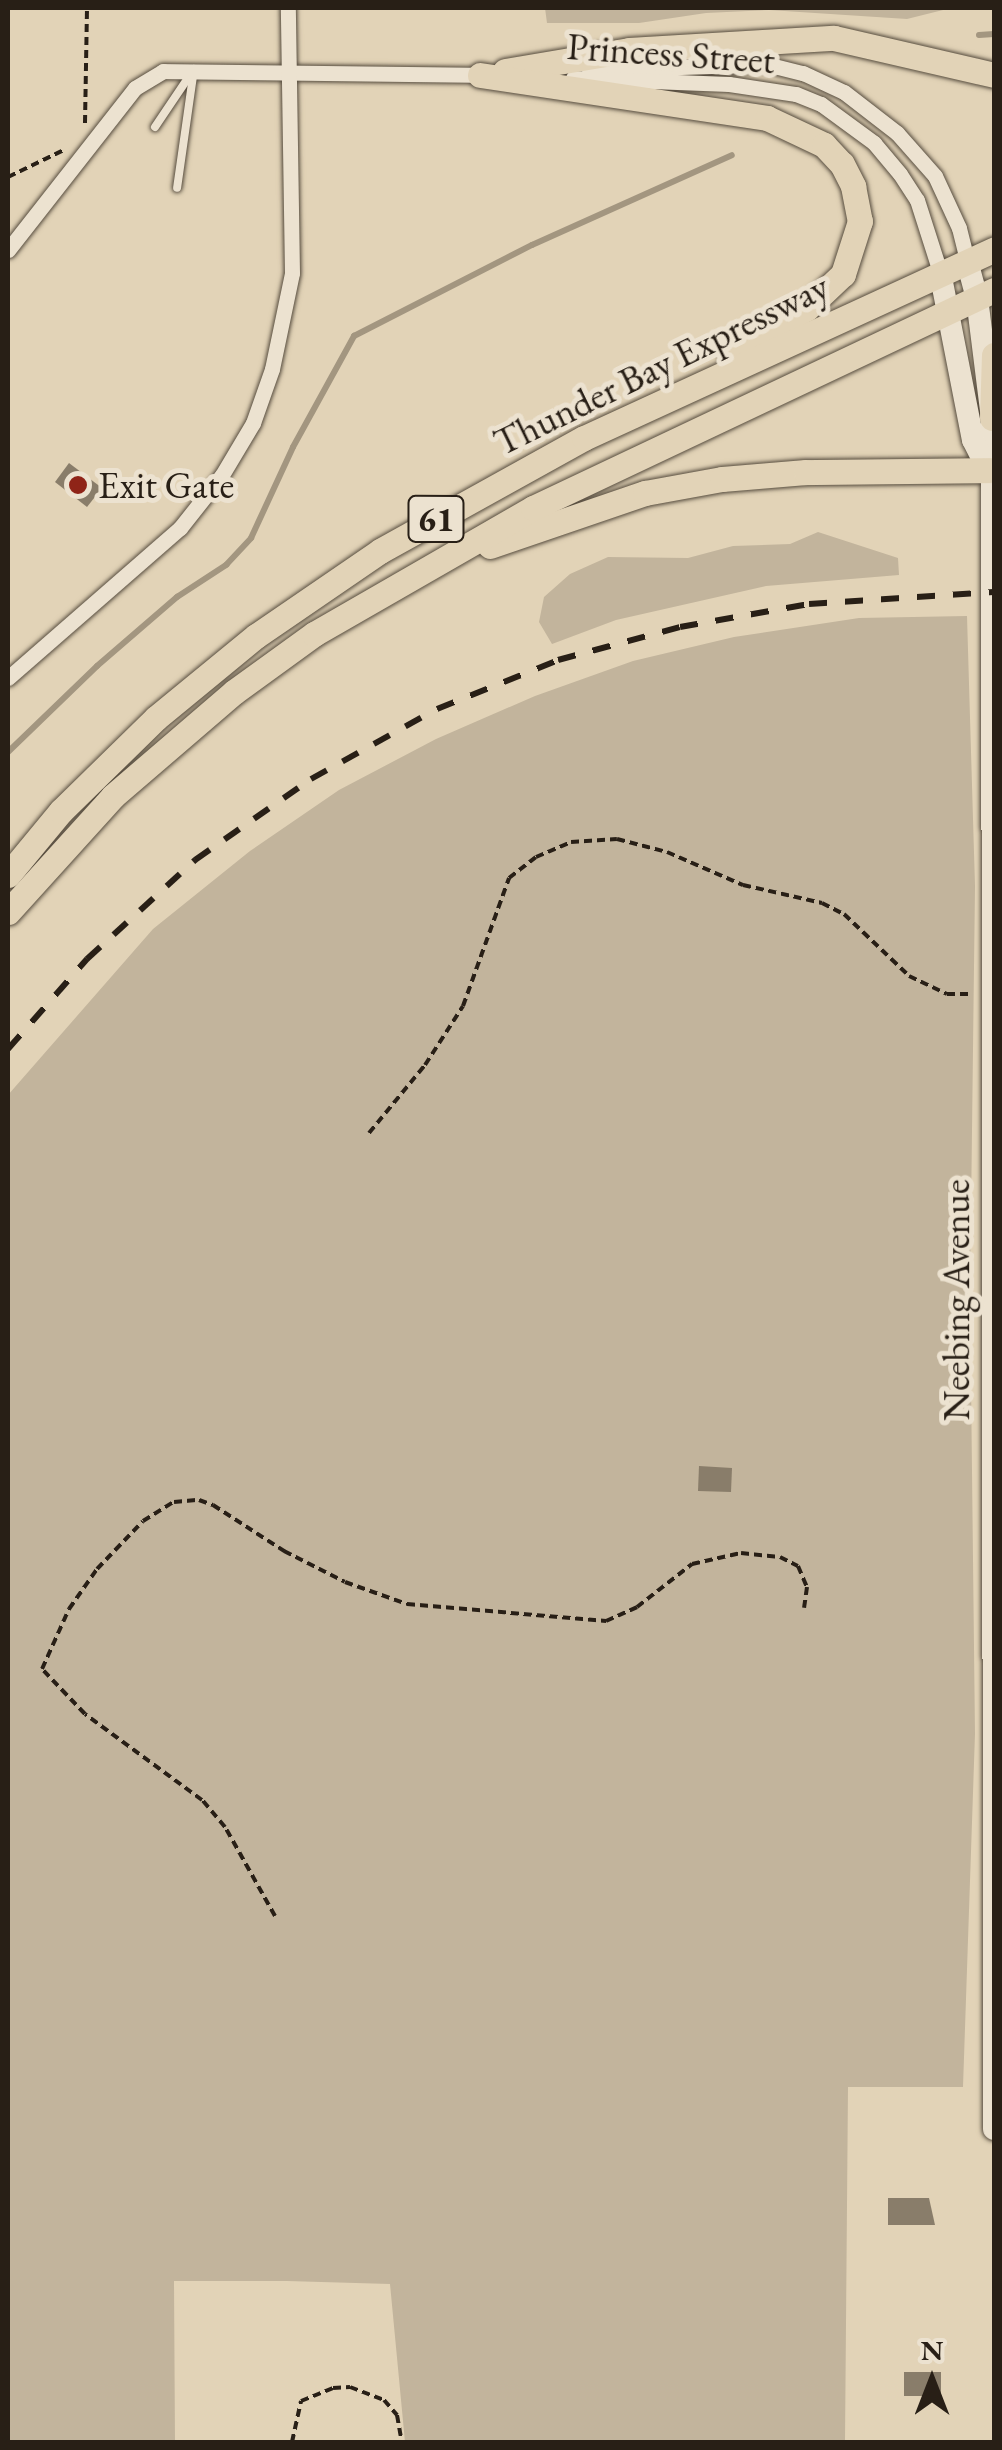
<!DOCTYPE html>
<html>
<head>
<meta charset="utf-8">
<style>
  body { margin:0 }
  #map { position:relative; width:1002px; height:2450px; overflow:hidden; background:#e2d3b7; font-family:"EB Garamond",serif }
  div>[style] { position:absolute }
  .green>* { inset:0; background:#c2b49c }
  .stream>* { height:6px; margin:-3px; padding:0 3px; transform-origin:3px; border-radius:3px; background:#a39680 }
  .building>* { inset:0; background:#897d6a }
  .path>* { height:4px; margin-top:-2px; transform-origin:0; background:repeating-linear-gradient(90deg,#281f16 0 8px,transparent 0 13px) }
  .roads { filter:drop-shadow(0 0 2px #564c3e) drop-shadow(0 0 2px #564c3e) }
  .service>* { height:8px; margin:-4px; padding:0 4px; transform-origin:4px; border-radius:4px; background:#ece2d0 }
  .minor>* { height:15px; margin:-7.5px; padding:0 7.5px; transform-origin:7.5px; border-radius:7.5px; background:#ece2d0 }
  .secondary>* { height:22px; margin:-11px; padding:0 11px; transform-origin:11px; border-radius:11px; background:#ece2d0 }
  .trunk>* { height:25px; margin:-12.5px; padding:0 12.5px; transform-origin:12.5px; border-radius:12.5px; background:#e2d3b7 }
  .rail>* { height:6px; margin-top:-3px; transform-origin:0; background:repeating-linear-gradient(90deg,#281f16 0 18px,transparent 0 36px) }
  .dots>* { width:28px; height:28px; translate:-50% -50%; box-sizing:border-box; border:5px solid #ece2d0; border-radius:50% }
  span { translate:-50% -50%; white-space:nowrap; text-align:center; line-height:1.15; -webkit-text-stroke:10px #ece2d0; paint-order:stroke }
  .shield-label span { padding:2px 8px; background:#ece2d0; border:2px solid; border-radius:8px; -webkit-text-stroke-width:0 }
  .shield-label { font-size:35px; color:#281f16; font-weight:700 }
  .street-label { font-size:38px; color:#281f16 }
  .poi-label { font-size:38px; color:#281f16 }
  .left { translate:0 -50%; text-align:left }
  .frame { position:absolute; inset:0; border:10px solid #281f16; pointer-events:none }
  .north { position:absolute; left:882px; top:2330px; width:100px; height:100px; -webkit-text-stroke:8px #ece2d0; paint-order:stroke; rotate:0deg; font-size:28px; font-weight:700; line-height:40px; text-align:center; color:#281f16 }
  .north::after { content:''; display:block; margin:auto; width:35px; height:45px; background:#281f16; clip-path:polygon(50% 0,100% 100%,50% 72%,0 100%) }
</style>
</head>
<body>
<div id="map">
  <div class="green">
    <div style="clip-path:polygon(545px 8px,951px 8px,907px 19px,769px 10px,706px 13px,639px 23px,547px 23px)"></div>
    <div style="clip-path:polygon(818px 532px,898px 558px,899px 575px,766px 586px,616px 620px,552px 644px,539px 622px,544px 597px,570px 574px,608px 557px,688px 558px,733px 546px,790px 544px)"></div>
    <div style="clip-path:polygon(967px 616px,975px 886px,970px 1295px,975px 1734px,963px 2087px,848px 2087px,845px 2442px,405px 2442px,390px 2284px,287px 2281px,174px 2281px,175px 2442px,8px 2442px,8px 1095px,153px 929px,250px 851px,339px 790px,436px 739px,535px 696px,633px 661px,734px 637px,859px 618px)"></div>
  </div>
  <div class="stream">
    <div style="left:979px;top:35px;width:15px;rotate:-4deg"></div>
    <div style="left:8px;top:752px;width:124px;rotate:-44deg"></div>
    <div style="left:97px;top:666px;width:106px;rotate:-40.8deg"></div>
    <div style="left:177px;top:597px;width:59px;rotate:-33.1deg"></div>
    <div style="left:226px;top:565px;width:37px;rotate:-47deg"></div>
    <div style="left:251px;top:538px;width:100px;rotate:-65.2deg"></div>
    <div style="left:293px;top:447px;width:127px;rotate:-61.2deg"></div>
    <div style="left:354px;top:336px;width:200px;rotate:-27.1deg"></div>
    <div style="left:532px;top:245px;width:219px;rotate:-24.2deg"></div>
  </div>
  <div class="building">
    <div style="clip-path:polygon(69px 463px,102px 488px,87px 507px,55px 482px)"></div>
    <div style="clip-path:polygon(699px 1466px,732px 1468px,731px 1492px,698px 1491px)"></div>
    <div style="clip-path:polygon(888px 2198px,929px 2198px,935px 2225px,888px 2225px)"></div>
    <div style="clip-path:polygon(904px 2372px,941px 2372px,941px 2396px,904px 2396px)"></div>
  </div>
  <div class="path">
    <div style="left:85px;top:123px;width:115px;rotate:-89deg"></div>
    <div style="left:8px;top:177px;width:64px;rotate:-25.8deg"></div>
    <div style="left:369px;top:1133px;width:88px;rotate:-50.5deg"></div>
    <div style="left:425px;top:1065px;width:70px;rotate:-57.2deg"></div>
    <div style="left:463px;top:1006px;width:136px;rotate:-70.2deg"></div>
    <div style="left:509px;top:878px;width:34px;rotate:-38deg"></div>
    <div style="left:536px;top:857px;width:38px;rotate:-23deg"></div>
    <div style="left:571px;top:842px;width:46px;rotate:-3.7deg"></div>
    <div style="left:617px;top:839px;width:52px;rotate:14.6deg"></div>
    <div style="left:667px;top:852px;width:83px;rotate:23.5deg"></div>
    <div style="left:743px;top:885px;width:81px;rotate:12.8deg"></div>
    <div style="left:822px;top:903px;width:25px;rotate:27deg"></div>
    <div style="left:844px;top:914px;width:90px;rotate:43.6deg"></div>
    <div style="left:909px;top:976px;width:42px;rotate:25.3deg"></div>
    <div style="left:947px;top:994px;width:25px"></div>
    <div style="left:275px;top:1916px;width:102px;rotate:-119.3deg"></div>
    <div style="left:225px;top:1827px;width:35px;rotate:-130deg"></div>
    <div style="left:202px;top:1800px;width:145px;rotate:-143.7deg"></div>
    <div style="left:85px;top:1714px;width:62px;rotate:-133.7deg"></div>
    <div style="left:42px;top:1669px;width:66px;rotate:-65.8deg"></div>
    <div style="left:69px;top:1609px;width:49px;rotate:-55deg"></div>
    <div style="left:97px;top:1569px;width:66px;rotate:-46.2deg"></div>
    <div style="left:143px;top:1521px;width:36px;rotate:-32deg"></div>
    <div style="left:174px;top:1502px;width:25px;rotate:-5deg"></div>
    <div style="left:199px;top:1500px;width:15px;rotate:20deg"></div>
    <div style="left:213px;top:1505px;width:85px;rotate:32.9deg"></div>
    <div style="left:284px;top:1551px;width:68px;rotate:26.9deg"></div>
    <div style="left:345px;top:1582px;width:66px;rotate:19.5deg"></div>
    <div style="left:407px;top:1604px;width:200px;rotate:4.9deg"></div>
    <div style="left:606px;top:1621px;width:34px;rotate:-24deg"></div>
    <div style="left:637px;top:1607px;width:70px;rotate:-38deg"></div>
    <div style="left:692px;top:1564px;width:50px;rotate:-12.7deg"></div>
    <div style="left:741px;top:1553px;width:39px;rotate:6deg"></div>
    <div style="left:780px;top:1557px;width:20px;rotate:27deg"></div>
    <div style="left:798px;top:1566px;width:23px;rotate:67deg"></div>
    <div style="left:807px;top:1587px;width:21px;rotate:98deg"></div>
    <div style="left:292px;top:2442px;width:42px;rotate:-77.6deg"></div>
    <div style="left:301px;top:2401px;width:35px;rotate:-22deg"></div>
    <div style="left:333px;top:2388px;width:17px;rotate:-3deg"></div>
    <div style="left:350px;top:2387px;width:36px;rotate:21deg"></div>
    <div style="left:384px;top:2400px;width:20px;rotate:49deg"></div>
    <div style="left:397px;top:2415px;width:27px;rotate:80deg"></div>
  </div>
  <div class="roads">
    <div class="service">
      <div style="left:155px;top:127px;width:70px;rotate:-56.1deg"></div>
      <div style="left:194px;top:69px;width:120px;rotate:98.1deg"></div>
    </div>
    <div class="minor">
      <div style="left:589px;top:70px;width:177px;rotate:-1.9deg"></div>
      <div style="left:766px;top:64px;width:38px;rotate:14deg"></div>
      <div style="left:803px;top:73px;width:45px;rotate:24.9deg"></div>
      <div style="left:844px;top:92px;width:67px;rotate:37.7deg"></div>
      <div style="left:897px;top:133px;width:57px;rotate:48.5deg"></div>
      <div style="left:935px;top:176px;width:57px;rotate:65.2deg"></div>
      <div style="left:959px;top:228px;width:34px;rotate:76deg"></div>
      <div style="left:573px;top:78px;width:156px;rotate:2.2deg"></div>
      <div style="left:729px;top:84px;width:68px;rotate:8.5deg"></div>
      <div style="left:796px;top:94px;width:27px;rotate:22deg"></div>
      <div style="left:821px;top:104px;width:66px;rotate:36.3deg"></div>
      <div style="left:874px;top:143px;width:40px;rotate:50deg"></div>
      <div style="left:900px;top:174px;width:31px;rotate:57deg"></div>
      <div style="left:917px;top:200px;width:76px;rotate:72.3deg"></div>
      <div style="left:8px;top:250px;width:206px;rotate:-51.9deg"></div>
      <div style="left:135px;top:88px;width:33px;rotate:-31deg"></div>
      <div style="left:163px;top:71px;width:322px;rotate:0.7deg"></div>
      <div style="left:8px;top:678px;width:228px;rotate:-41.1deg"></div>
      <div style="left:180px;top:528px;width:68px;rotate:-51.6deg"></div>
      <div style="left:222px;top:475px;width:61px;rotate:-59.2deg"></div>
      <div style="left:253px;top:423px;width:57px;rotate:-70.6deg"></div>
      <div style="left:272px;top:369px;width:98px;rotate:-78.2deg"></div>
      <div style="left:292px;top:273px;width:265px;rotate:-90.9deg"></div>
    </div>
    <div class="secondary">
      <div style="left:967px;top:261px;width:38px;rotate:75deg"></div>
      <div style="left:977px;top:298px;width:121px;rotate:82.9deg"></div>
      <div style="left:992px;top:418px;width:1711px;rotate:89.93deg"></div>
      <div style="left:940px;top:272px;width:171px;rotate:78.9deg"></div>
      <div style="left:973px;top:440px;width:30px;rotate:63deg"></div>
    </div>
    <div class="trunk">
      <div style="left:505px;top:71px;width:126px;rotate:-9.6deg"></div>
      <div style="left:629px;top:50px;width:205px;rotate:-3.4deg"></div>
      <div style="left:834px;top:38px;width:164px;rotate:13deg"></div>
      <div style="left:480px;top:75px;width:290px;rotate:8.5deg"></div>
      <div style="left:767px;top:118px;width:63px;rotate:25.3deg"></div>
      <div style="left:824px;top:145px;width:26px;rotate:47deg"></div>
      <div style="left:842px;top:164px;width:25px;rotate:63deg"></div>
      <div style="left:853px;top:186px;width:36px;rotate:79deg"></div>
      <div style="left:860px;top:221px;width:56px;rotate:107.8deg"></div>
      <div style="left:843px;top:274px;width:50px;rotate:136.6deg"></div>
      <div style="left:807px;top:308px;width:89px;rotate:148.8deg"></div>
      <div style="left:992px;top:418px;width:63px;rotate:-88.2deg"></div>
      <div style="left:490px;top:546px;width:164px;rotate:-18.9deg"></div>
      <div style="left:645px;top:493px;width:78px;rotate:-10.3deg"></div>
      <div style="left:722px;top:479px;width:84px;rotate:-4.8deg"></div>
      <div style="left:806px;top:472px;width:183px;rotate:-0.6deg"></div>
      <div style="left:8px;top:875px;width:83px;rotate:-50.4deg"></div>
      <div style="left:61px;top:811px;width:133px;rotate:-44.4deg"></div>
      <div style="left:156px;top:718px;width:129px;rotate:-39.4deg"></div>
      <div style="left:256px;top:636px;width:150px;rotate:-34.4deg"></div>
      <div style="left:380px;top:551px;width:233px;rotate:-29deg"></div>
      <div style="left:584px;top:438px;width:451px;rotate:-24.7deg"></div>
      <div style="left:8px;top:912px;width:156px;rotate:-47.8deg"></div>
      <div style="left:113px;top:796px;width:160px;rotate:-40.7deg"></div>
      <div style="left:234px;top:692px;width:99px;rotate:-35.9deg"></div>
      <div style="left:314px;top:634px;width:253px;rotate:-29.9deg"></div>
      <div style="left:533px;top:508px;width:510px;rotate:-25.31deg"></div>
    </div>
  </div>
  <div class="rail">
    <div style="left:8px;top:1049px;width:120px;rotate:-48.7deg"></div>
    <div style="left:87px;top:959px;width:147px;rotate:-42.5deg"></div>
    <div style="left:195px;top:860px;width:141px;rotate:-34.9deg"></div>
    <div style="left:311px;top:779px;width:144px;rotate:-29.1deg"></div>
    <div style="left:437px;top:709px;width:131px;rotate:-22deg"></div>
    <div style="left:558px;top:660px;width:126px;rotate:-15.1deg"></div>
    <div style="left:680px;top:627px;width:131px;rotate:-10.1deg"></div>
    <div style="left:809px;top:604px;width:185px;rotate:-3.7deg"></div>
  </div>
  <div class="dots">
    <div style="left:78px;top:485px;background:#8f2418"></div>
  </div>
  <div class="shield-label">
    <span style="left:436px;top:519px">61</span>
  </div>
  <div class="street-label">
    <span style="left:671px;top:53px;rotate:4deg">Princess Street</span>
    <span style="left:661px;top:364px;rotate:-26deg">Thunder Bay Expressway</span>
    <span style="left:956px;top:1300px;rotate:-90deg">Neebing Avenue</span>
  </div>
  <div class="poi-label">
    <span class="left" style="left:98px;top:485px">Exit Gate</span>
  </div>
  <div class="frame"></div>
  <div class="north">N</div>
</div>
</body>
</html>
